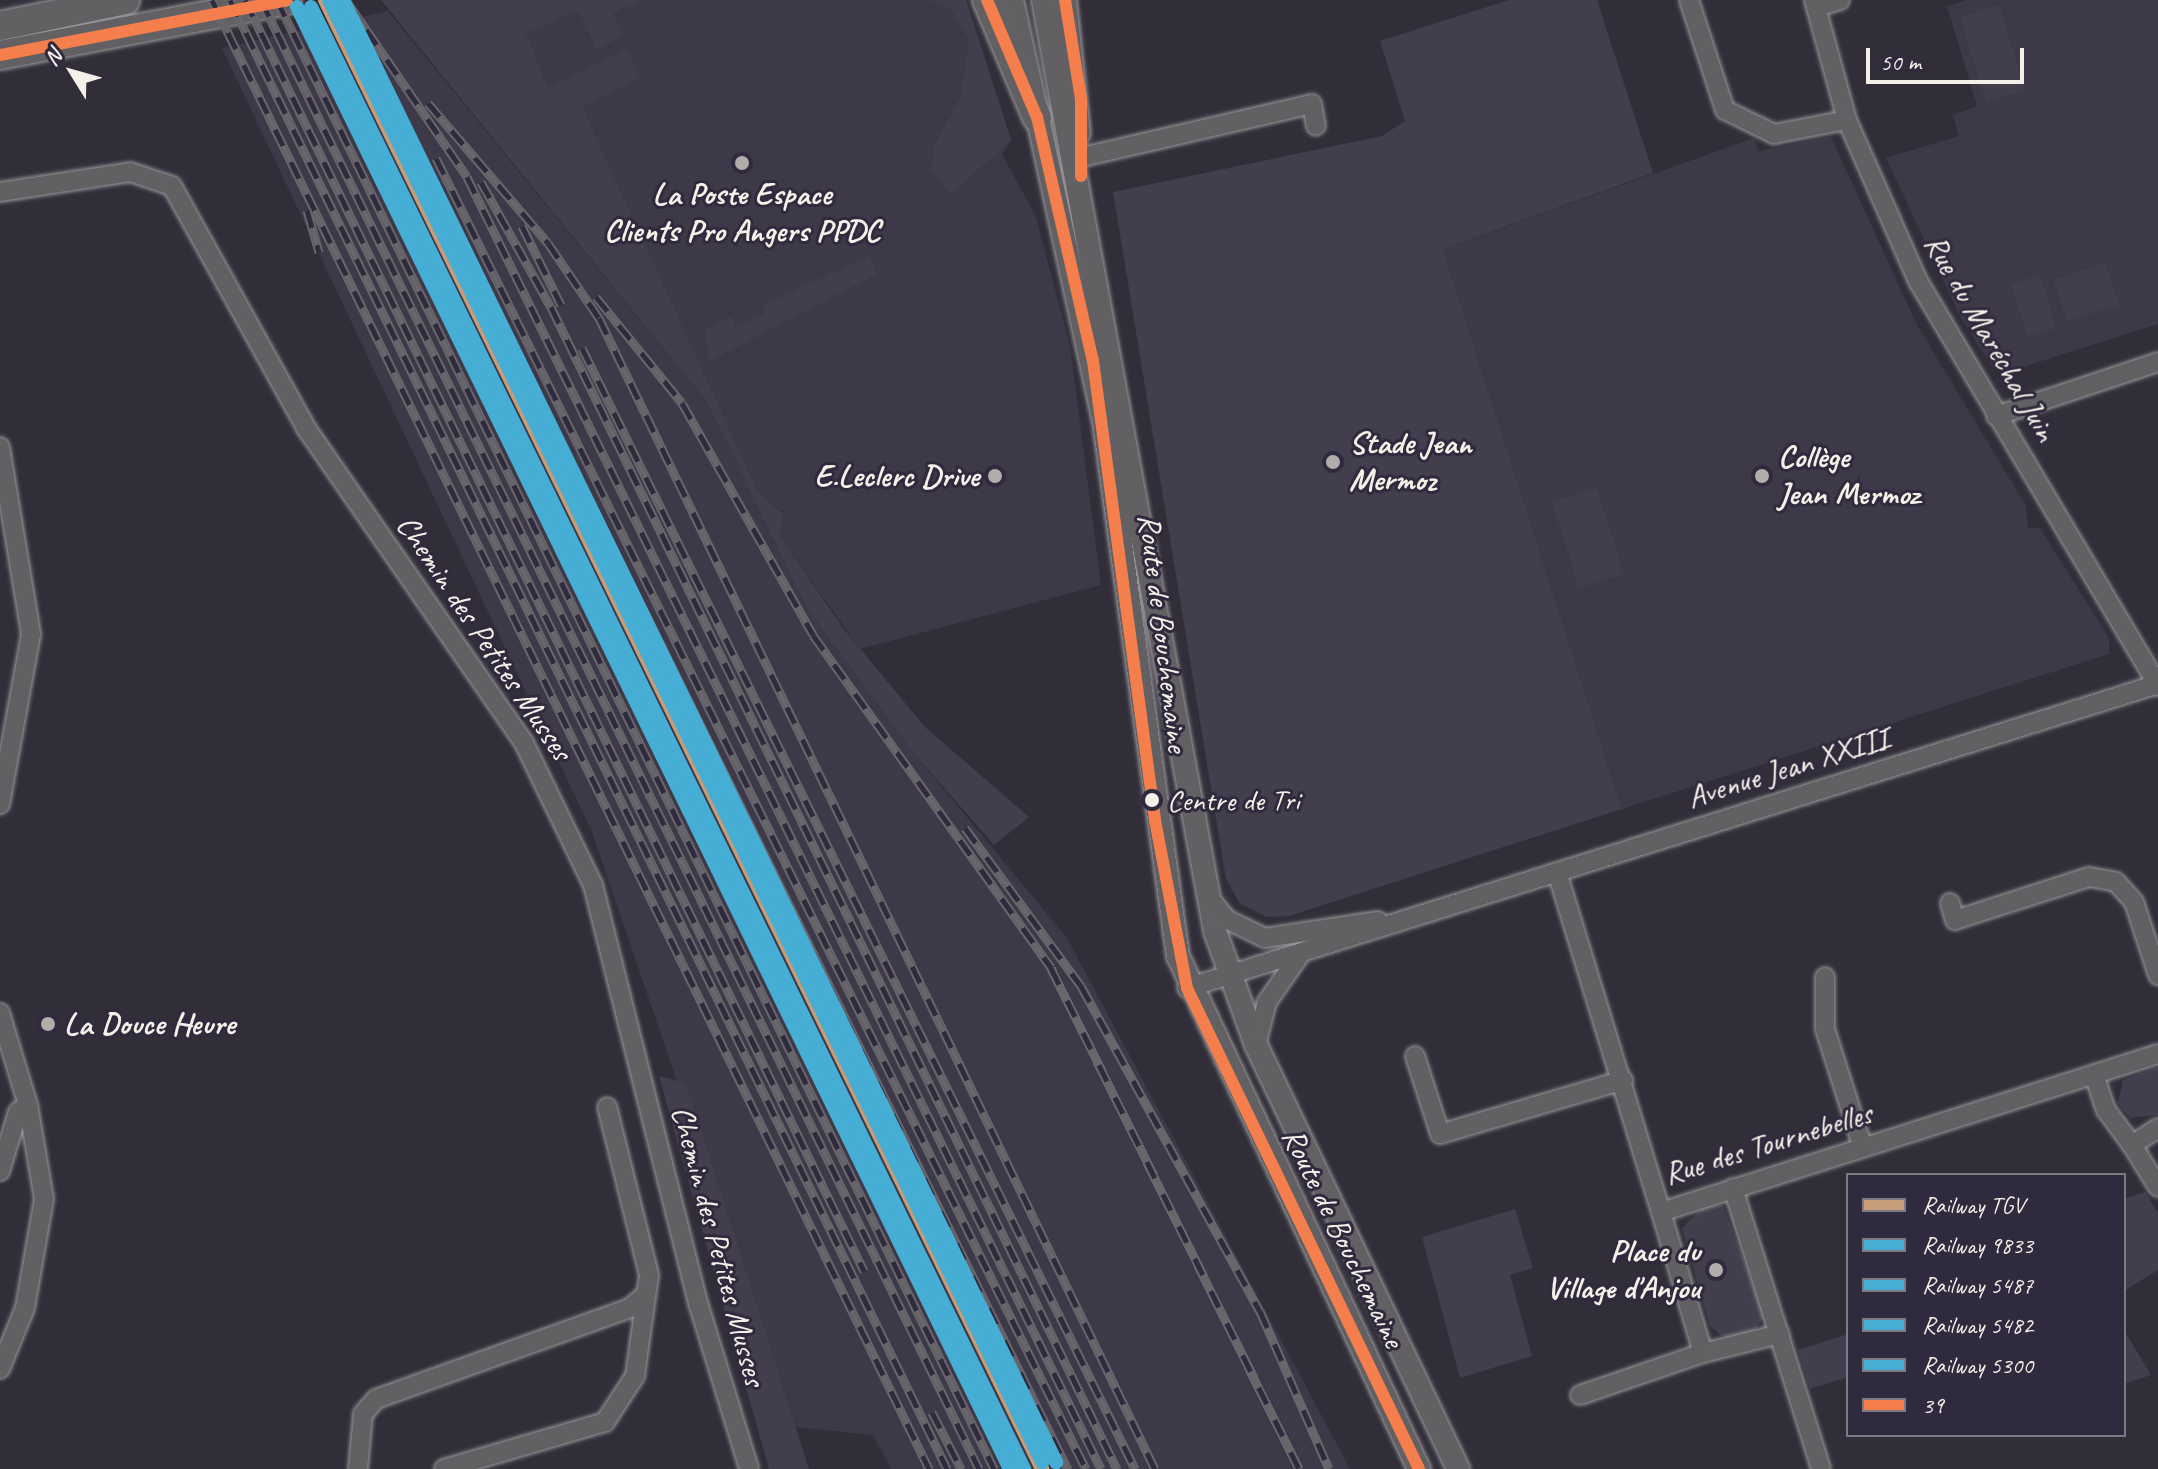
<!DOCTYPE html>
<html>
<head>
<meta charset="utf-8">
<style>
  body { margin:0 }
  #map { position:relative; width:2158px; height:1469px; overflow:hidden; background:#312e39; font-family:Caveat,sans-serif }
  div>[style] { position:absolute }
  .built>* { inset:0; background:#3e3948 }
  .green>* { inset:0; background:#423e4d }
  .roads { filter:drop-shadow(0 0 2px #9a989b) drop-shadow(0 0 2px #9a989b) }
  .minor>* { height:18px; margin:-9px; padding:0 9px; transform-origin:9px; border-radius:9px; background:#626063 }
  .tertiary>* { height:22px; margin:-11px; padding:0 11px; transform-origin:11px; border-radius:11px; background:#626063 }
  .trunk>* { height:28px; margin:-14px; padding:0 14px; transform-origin:14px; border-radius:14px; background:#626063 }
  .rail>* { height:9px; margin-top:-4.5px; transform-origin:0; background:repeating-linear-gradient(90deg,#2f2a3d 0 18px,#68666b 0 36px); box-sizing:border-box; border-block:2px solid #68666b }
  .bus-1>* { height:12px; margin:-6px; padding:0 6px; transform-origin:6px; border-radius:6px; background:#f57e4d }
  .rail-1>* { height:14px; margin:-7px; padding:0 7px; transform-origin:7px; border-radius:7px; background:#c69c79 }
  .rail-2>* { height:14px; margin:-7px; padding:0 7px; transform-origin:7px; border-radius:7px; background:#46aed5 }
  .rail-3>* { height:14px; margin:-7px; padding:0 7px; transform-origin:7px; border-radius:7px; background:#46aed5 }
  .rail-4>* { height:14px; margin:-7px; padding:0 7px; transform-origin:7px; border-radius:7px; background:#46aed5 }
  .rail-5>* { height:14px; margin:-7px; padding:0 7px; transform-origin:7px; border-radius:7px; background:#46aed5 }
  .dots>* { width:22px; height:22px; translate:-50% -50%; box-sizing:border-box; border:4px solid #2f2a3d; border-radius:50% }
  span { translate:-50% -50%; white-space:nowrap; text-align:center; line-height:1.15; -webkit-text-stroke:6px #2f2a3d; paint-order:stroke }
  .bus-label { font-size:30px; color:#f4f1e8 }
  .left { translate:0 -50%; text-align:left }
  .poi-label { font-size:32px; color:#f4f1e8; font-weight:700 }
  .right { translate:-100% -50%; text-align:right }
  .street-label { font-size:32px; color:#f4f1e8 }
  .legend { position:absolute; left:1846px; top:1173px; width:280px; height:264px; box-sizing:border-box; background:#2f2a3d; border:2px solid #7e7a81; margin:0; padding:10px 14px; list-style:none; font-size:24px; color:#f4f1e8 }
  .legend li { display:flex; align-items:center; gap:16px; height:40px }
  .legend b { width:40px; border:2px solid #7e7a81 }
  .north { position:absolute; left:32px; top:32px; width:80px; height:80px; -webkit-text-stroke:6px #2f2a3d; paint-order:stroke; rotate:307deg; font-size:22px; font-weight:700; line-height:32px; text-align:center; color:#f4f1e8 }
  .north::after { content:''; display:block; margin:auto; width:28px; height:36px; background:#f4f1e8; clip-path:polygon(50% 0,100% 100%,50% 72%,0 100%) }
  .scale { position:absolute; left:1866px; top:48px; width:158px; height:36px; box-sizing:border-box; border:4px solid #f4f1e8; border-top:0; padding-left:10px; font-size:24px; line-height:28px; white-space:nowrap; color:#f4f1e8; -webkit-text-stroke:6px #2f2a3d; paint-order:stroke }
</style>
</head>
<body>
<div id="map">
  <div class="built">
    <div style="clip-path:polygon(525px 0,966px 0,1011px 140px,1002px 154px,1036px 217px,1070px 346px,1101px 585px,860px 649px,778px 534px,783px 512px,757px 490px,647px 278px,448px 16px)"></div>
    <div style="clip-path:polygon(1967px 0,2158px 0,2158px 324px,2007px 372px,1993px 368px,1959px 314px,1886px 158px,1959px 136px,1953px 115px,1977px 106px,1947px 6px)"></div>
    <div style="clip-path:polygon(388px 11px,706px 401px,807px 608px,912px 751px,1067px 938px,1350px 1469px,891px 1469px,873px 1435px,795px 1427px,592px 832px,222px 48px)"></div>
    <div style="clip-path:polygon(1831px 137px,1916px 323px,2026px 506px,2028px 528px,2040px 528px,2109px 638px,2109px 654px,1622px 809px,1443px 249px,1754px 138px,1759px 151px)"></div>
  </div>
  <div class="green">
    <div style="clip-path:polygon(381px 0,640px 0,613px 13px,623px 36px,597px 49px,578px 10px,526px 34px,548px 88px,627px 49px,641px 78px,582px 107px,757px 490px,783px 513px,779px 535px,843px 628px,925px 727px,1029px 817px,994px 845px,912px 751px,807px 608px,706px 401px)"></div>
    <div style="clip-path:polygon(929px 0,966px 0,1011px 140px,950px 195px,932px 170px,934px 147px,961px 96px,969px 40px,951px 9px)"></div>
    <div style="clip-path:polygon(1509px 0,1597px 0,1653px 173px,1443px 249px,1622px 809px,1289px 916px,1267px 917px,1240px 904px,1226px 879px,1113px 192px,1382px 136px,1405px 121px,1380px 41px)"></div>
    <div style="clip-path:polygon(1999px 5px,2025px 90px,1986px 102px,1960px 17px)"></div>
    <div style="clip-path:polygon(869px 256px,877px 274px,708px 362px,706px 330px,732px 316px,735px 327px,765px 314px,762px 305px)"></div>
    <div style="clip-path:polygon(2105px 263px,2119px 305px,2067px 322px,2053px 280px)"></div>
    <div style="clip-path:polygon(2040px 275px,2056px 328px,2027px 336px,2011px 284px)"></div>
    <div style="clip-path:polygon(1597px 488px,1624px 574px,1579px 588px,1552px 502px)"></div>
    <div style="clip-path:polygon(2158px 1067px,2158px 1115px,2130px 1118px,2118px 1103px,2123px 1080px)"></div>
    <div style="clip-path:polygon(659px 1076px,686px 1083px,809px 1469px,769px 1469px)"></div>
    <div style="clip-path:polygon(2145px 1192px,2158px 1213px,2158px 1270px,2124px 1291px,2124px 1199px)"></div>
    <div style="clip-path:polygon(1723px 1205px,1764px 1316px,1754px 1334px,1728px 1340px,1710px 1326px,1682px 1228px,1704px 1206px)"></div>
    <div style="clip-path:polygon(1515px 1209px,1533px 1268px,1510px 1275px,1532px 1356px,1460px 1378px,1422px 1237px)"></div>
    <div style="clip-path:polygon(2124px 1330px,2151px 1375px,2124px 1384px)"></div>
    <div style="clip-path:polygon(1848px 1334px,1848px 1377px,1810px 1389px,1798px 1350px)"></div>
  </div>
  <div class="roads">
    <div class="minor">
      <div style="left:1689px;top:0;width:116px;rotate:71.9deg"></div>
      <div style="left:1725px;top:110px;width:55px;rotate:26.1deg"></div>
      <div style="left:1774px;top:134px;width:74px;rotate:-10.9deg"></div>
      <div style="left:1814px;top:0;width:124px;rotate:74.6deg"></div>
      <div style="left:1847px;top:120px;width:176px;rotate:66.2deg"></div>
      <div style="left:1918px;top:281px;width:471px;rotate:59.3deg"></div>
      <div style="left:1816px;top:7px;width:25px;rotate:-16deg"></div>
      <div style="left:1078px;top:158px;width:240px;rotate:-13deg"></div>
      <div style="left:1312px;top:104px;width:22px;rotate:80deg"></div>
      <div style="left:0;top:192px;width:132px;rotate:-8.7deg"></div>
      <div style="left:130px;top:172px;width:44px;rotate:18.4deg"></div>
      <div style="left:172px;top:186px;width:277px;rotate:61deg"></div>
      <div style="left:306px;top:428px;width:383px;rotate:55.3deg"></div>
      <div style="left:524px;top:743px;width:158px;rotate:64.1deg"></div>
      <div style="left:593px;top:885px;width:434px;rotate:75.9deg"></div>
      <div style="left:699px;top:1306px;width:170px;rotate:72.9deg"></div>
      <div style="left:1996px;top:416px;width:171px;rotate:-18.4deg"></div>
      <div style="left:0;top:447px;width:190px;rotate:80.6deg"></div>
      <div style="left:31px;top:634px;width:173px;rotate:100.3deg"></div>
      <div style="left:1557px;top:872px;width:356px;rotate:73deg"></div>
      <div style="left:1661px;top:1212px;width:522px;rotate:-17.64deg"></div>
      <div style="left:1209px;top:897px;width:28px;rotate:52deg"></div>
      <div style="left:1226px;top:919px;width:43px;rotate:26deg"></div>
      <div style="left:1265px;top:938px;width:114px;rotate:-8.6deg"></div>
      <div style="left:1950px;top:903px;width:18px;rotate:74deg"></div>
      <div style="left:1955px;top:920px;width:141px;rotate:-17.8deg"></div>
      <div style="left:2089px;top:877px;width:27px;rotate:10deg"></div>
      <div style="left:2116px;top:882px;width:27px;rotate:48deg"></div>
      <div style="left:2134px;top:902px;width:77px;rotate:71.8deg"></div>
      <div style="left:1825px;top:977px;width:52px;rotate:90deg"></div>
      <div style="left:1825px;top:1029px;width:122px;rotate:72.3deg"></div>
      <div style="left:1187px;top:988px;width:1017px;rotate:-17.38deg"></div>
      <div style="left:0;top:1013px;width:96px;rotate:73.1deg"></div>
      <div style="left:28px;top:1105px;width:95px;rotate:80.3deg"></div>
      <div style="left:44px;top:1199px;width:111px;rotate:99.9deg"></div>
      <div style="left:25px;top:1308px;width:66px;rotate:112.3deg"></div>
      <div style="left:1256px;top:1045px;width:44px;rotate:-75.7deg"></div>
      <div style="left:1267px;top:1002px;width:56px;rotate:-55.2deg"></div>
      <div style="left:1415px;top:1056px;width:82px;rotate:72.2deg"></div>
      <div style="left:1440px;top:1134px;width:191px;rotate:-16.4deg"></div>
      <div style="left:2095px;top:1077px;width:35px;rotate:72deg"></div>
      <div style="left:2106px;top:1110px;width:44px;rotate:53.4deg"></div>
      <div style="left:2132px;top:1145px;width:31px;rotate:-33deg"></div>
      <div style="left:2132px;top:1145px;width:49px;rotate:58.2deg"></div>
      <div style="left:0;top:1171px;width:62px;rotate:-73deg"></div>
      <div style="left:18px;top:1112px;width:12px;rotate:-35deg"></div>
      <div style="left:1733px;top:1188px;width:294px;rotate:72.6deg"></div>
      <div style="left:1661px;top:1212px;width:147px;rotate:73.4deg"></div>
      <div style="left:1703px;top:1353px;width:79px;rotate:-13.9deg"></div>
      <div style="left:1580px;top:1395px;width:130px;rotate:-18.9deg"></div>
      <div style="left:358px;top:1469px;width:55px;rotate:-84.8deg"></div>
      <div style="left:363px;top:1414px;width:20px;rotate:-49deg"></div>
      <div style="left:376px;top:1399px;width:270px;rotate:-19.7deg"></div>
      <div style="left:630px;top:1308px;width:18px;rotate:-41deg"></div>
      <div style="left:444px;top:1469px;width:168px;rotate:-16.3deg"></div>
      <div style="left:605px;top:1422px;width:55px;rotate:-56.9deg"></div>
      <div style="left:635px;top:1376px;width:102px;rotate:-82.1deg"></div>
      <div style="left:649px;top:1275px;width:173px;rotate:-104deg"></div>
    </div>
    <div class="tertiary">
      <div style="left:1012px;top:0;width:432px;rotate:77.7deg"></div>
      <div style="left:1104px;top:422px;width:539px;rotate:82.11deg"></div>
      <div style="left:1178px;top:956px;width:567px;rotate:64.84deg"></div>
      <div style="left:1043px;top:0;width:947px;rotate:79.53deg"></div>
      <div style="left:1215px;top:931px;width:121px;rotate:70.2deg"></div>
      <div style="left:1256px;top:1045px;width:470px;rotate:64.5deg"></div>
      <div style="left:1065px;top:0;width:134px;rotate:84deg"></div>
    </div>
    <div class="trunk">
      <div style="left:987px;top:0;width:127px;rotate:66.9deg"></div>
      <div style="left:0;top:26px;width:128px;rotate:-11.7deg"></div>
      <div style="left:0;top:55px;width:292px;rotate:-10.8deg"></div>
    </div>
  </div>
  <div class="rail">
    <div style="left:212px;top:0;width:1635px;rotate:63.98deg"></div>
    <div style="left:230px;top:0;width:1635px;rotate:63.98deg"></div>
    <div style="left:245px;top:0;width:1414px;rotate:64.03deg"></div>
    <div style="left:261px;top:0;width:1635px;rotate:63.95deg"></div>
    <div style="left:277px;top:0;width:1635px;rotate:63.98deg"></div>
    <div style="left:292px;top:0;width:1636px;rotate:63.92deg"></div>
    <div style="left:346px;top:0;width:214px;rotate:55.6deg"></div>
    <div style="left:467px;top:177px;width:1439px;rotate:63.86deg"></div>
    <div style="left:367px;top:49px;width:1584px;rotate:63.73deg"></div>
    <div style="left:428px;top:103px;width:184px;rotate:49.4deg"></div>
    <div style="left:548px;top:243px;width:91px;rotate:55.8deg"></div>
    <div style="left:599px;top:318px;width:1278px;rotate:64.22deg"></div>
    <div style="left:436px;top:158px;width:1463px;rotate:63.63deg"></div>
    <div style="left:481px;top:182px;width:143px;rotate:60.8deg"></div>
    <div style="left:551px;top:307px;width:1293px;rotate:64.03deg"></div>
    <div style="left:307px;top:210px;width:44px;rotate:74.1deg"></div>
    <div style="left:522px;top:226px;width:88px;rotate:63.7deg"></div>
    <div style="left:596px;top:297px;width:136px;rotate:50.9deg"></div>
    <div style="left:682px;top:403px;width:266px;rotate:60.5deg"></div>
    <div style="left:813px;top:635px;width:409px;rotate:54.4deg"></div>
    <div style="left:1051px;top:968px;width:559px;rotate:63.66deg"></div>
    <div style="left:582px;top:348px;width:1250px;rotate:63.74deg"></div>
    <div style="left:965px;top:828px;width:196px;rotate:53.7deg"></div>
    <div style="left:1081px;top:986px;width:371px;rotate:61.2deg"></div>
    <div style="left:1260px;top:1311px;width:172px;rotate:66.4deg"></div>
    <div style="left:932px;top:1412px;width:64px;rotate:63deg"></div>
  </div>
  <div class="bus-1">
    <div style="left:987px;top:0;width:127px;rotate:66.9deg"></div>
    <div style="left:1037px;top:117px;width:250px;rotate:77.1deg"></div>
    <div style="left:1093px;top:361px;width:463px;rotate:82.3deg"></div>
    <div style="left:1155px;top:820px;width:171px;rotate:79.2deg"></div>
    <div style="left:1187px;top:988px;width:534px;rotate:64.25deg"></div>
    <div style="left:1065px;top:0;width:100px;rotate:80.8deg"></div>
    <div style="left:1081px;top:99px;width:77px;rotate:90deg"></div>
    <div style="left:0;top:55px;width:292px;rotate:-10.8deg"></div>
  </div>
  <div class="rail-1">
    <div style="left:325px;top:0;width:1635px;rotate:63.98deg"></div>
  </div>
  <div class="rail-2">
    <div style="left:311px;top:7px;width:1627px;rotate:64deg"></div>
  </div>
  <div class="rail-3">
    <div style="left:343px;top:0;width:1627px;rotate:64deg"></div>
  </div>
  <div class="rail-4">
    <div style="left:297px;top:7px;width:1627px;rotate:64deg"></div>
  </div>
  <div class="rail-5">
    <div style="left:329px;top:0;width:1627px;rotate:64deg"></div>
  </div>
  <div class="dots">
    <div style="left:742px;top:163px;background:#b0adab"></div>
    <div style="left:1333px;top:462px;background:#b0adab"></div>
    <div style="left:995px;top:476px;background:#b0adab"></div>
    <div style="left:1762px;top:476px;background:#b0adab"></div>
    <div style="left:1152px;top:800px;background:#f4f1e8"></div>
    <div style="left:48px;top:1024px;background:#b0adab"></div>
    <div style="left:1716px;top:1270px;background:#b0adab"></div>
  </div>
  <div class="bus-label">
    <span class="left" style="left:1167px;top:800px">Centre de Tri</span>
  </div>
  <div class="poi-label">
    <span style="left:742px;top:213px">La Poste Espace<br>Clients Pro Angers PPDC</span>
    <span class="left" style="left:1349px;top:462px">Stade Jean<br>Mermoz</span>
    <span class="left" style="left:1778px;top:476px">Collège<br>Jean Mermoz</span>
    <span class="right" style="left:979px;top:476px">E.Leclerc Drive</span>
    <span class="left" style="left:64px;top:1024px">La Douce Heure</span>
    <span class="right" style="left:1700px;top:1270px">Place du<br>Village d'Anjou</span>
  </div>
  <div class="street-label">
    <span style="left:1990px;top:338px;rotate:60deg">Rue du Maréchal Juin</span>
    <span style="left:1163px;top:633px;rotate:83deg">Route de Bouchemaine</span>
    <span style="left:484px;top:638px;rotate:56deg">Chemin des Petites Musses</span>
    <span style="left:1788px;top:768px;rotate:-17deg">Avenue Jean XXIII</span>
    <span style="left:1768px;top:1144px;rotate:-17deg">Rue des Tournebelles</span>
    <span style="left:1343px;top:1238px;rotate:64deg">Route de Bouchemaine</span>
    <span style="left:718px;top:1246px;rotate:75deg">Chemin des Petites Musses</span>
  </div>
  <ul class="legend">
  <li><b style="height:10px;background:#c69c79"></b>Railway TGV</li>
  <li><b style="height:10px;background:#46aed5"></b>Railway 9833</li>
  <li><b style="height:10px;background:#46aed5"></b>Railway 5487</li>
  <li><b style="height:10px;background:#46aed5"></b>Railway 5482</li>
  <li><b style="height:10px;background:#46aed5"></b>Railway 5300</li>
  <li><b style="height:10px;background:#f57e4d"></b>39</li>
  </ul>
  <div class="north">N</div>
  <div class="scale">50 m</div>
</div>
</body>
</html>
